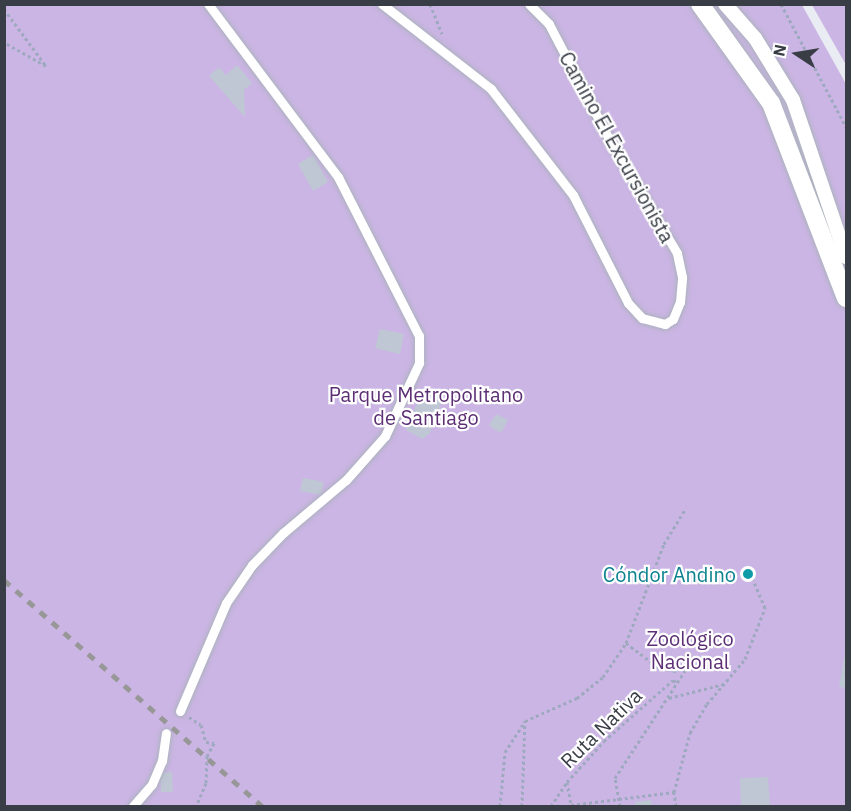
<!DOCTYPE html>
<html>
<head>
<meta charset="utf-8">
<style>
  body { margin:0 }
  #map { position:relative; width:851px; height:811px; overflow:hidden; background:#e9ecf3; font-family:"IBM Plex Sans",sans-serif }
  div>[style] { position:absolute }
  .green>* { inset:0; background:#cbb5e4 }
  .building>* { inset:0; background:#bfc7d4 }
  .path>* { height:3px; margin-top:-1.5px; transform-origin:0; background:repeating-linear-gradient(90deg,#9ea9bf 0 3px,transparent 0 6px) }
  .roads { filter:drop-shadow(0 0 2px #acb2be) drop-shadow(0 0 2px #acb2be) }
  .service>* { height:9px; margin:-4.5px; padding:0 4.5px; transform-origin:4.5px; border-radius:4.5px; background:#fff }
  .pedestrian>* { height:14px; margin:-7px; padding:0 7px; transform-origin:7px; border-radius:7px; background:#fff }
  .minor>* { height:18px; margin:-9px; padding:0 9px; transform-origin:9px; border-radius:9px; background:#fff }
  .rail>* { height:4.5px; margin-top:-2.25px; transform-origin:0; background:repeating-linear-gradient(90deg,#979797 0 8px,transparent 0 16px) }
  .dots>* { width:16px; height:16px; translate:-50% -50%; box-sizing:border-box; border:3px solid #fff; border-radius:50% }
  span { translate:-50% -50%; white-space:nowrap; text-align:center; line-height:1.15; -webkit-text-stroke:4.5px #fff; paint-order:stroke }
  .street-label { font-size:20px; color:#383d46 }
  .park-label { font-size:20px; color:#5c2f74 }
  .culture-label { font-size:20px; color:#0d838f }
  .right { translate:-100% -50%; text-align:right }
  .frame { position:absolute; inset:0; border:6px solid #383d46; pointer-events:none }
  .north { position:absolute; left:767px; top:24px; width:60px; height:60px; -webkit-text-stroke:4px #fff; paint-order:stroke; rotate:282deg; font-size:16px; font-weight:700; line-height:24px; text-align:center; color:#383d46 }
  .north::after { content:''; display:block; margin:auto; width:21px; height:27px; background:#383d46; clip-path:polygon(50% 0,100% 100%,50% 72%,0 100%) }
</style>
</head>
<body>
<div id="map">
  <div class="green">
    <div style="clip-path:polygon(5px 5px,802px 5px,846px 84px,846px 806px,5px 806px)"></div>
    <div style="clip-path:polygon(812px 5px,846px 5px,846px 65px)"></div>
  </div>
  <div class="building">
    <div style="clip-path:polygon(237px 65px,252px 83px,244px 90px,245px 117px,209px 76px,219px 67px,226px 75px)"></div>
    <div style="clip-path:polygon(313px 155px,328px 182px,313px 191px,298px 164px)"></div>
    <div style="clip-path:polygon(380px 329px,404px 334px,400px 354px,375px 348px)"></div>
    <div style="clip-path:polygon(423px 389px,439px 394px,441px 404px,430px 433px,422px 439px,406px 430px)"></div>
    <div style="clip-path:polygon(496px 414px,508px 420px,501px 433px,489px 426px)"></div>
    <div style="clip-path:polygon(303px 478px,324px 482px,321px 495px,300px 491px)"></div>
    <div style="clip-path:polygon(846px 646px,846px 688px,839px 687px)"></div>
    <div style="clip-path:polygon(172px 772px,173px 792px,161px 792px,160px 773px)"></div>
    <div style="clip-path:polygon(768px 777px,770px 806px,741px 806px,740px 778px)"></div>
    <div style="clip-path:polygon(651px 800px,652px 806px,635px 806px,635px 802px)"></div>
  </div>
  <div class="path">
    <div style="left:430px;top:4px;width:32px;rotate:68deg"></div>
    <div style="left:781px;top:4px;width:139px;rotate:62.1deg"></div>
    <div style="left:4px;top:9px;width:71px;rotate:53.6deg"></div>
    <div style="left:46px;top:66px;width:48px;rotate:-150.3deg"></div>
    <div style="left:626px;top:643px;width:38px;rotate:37deg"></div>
    <div style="left:656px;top:666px;width:19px;rotate:16deg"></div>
    <div style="left:674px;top:671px;width:11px;rotate:-15deg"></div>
    <div style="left:669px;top:698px;width:57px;rotate:-14.3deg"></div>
    <div style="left:189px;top:717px;width:14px;rotate:34deg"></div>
    <div style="left:201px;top:725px;width:18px;rotate:74deg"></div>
    <div style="left:206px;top:742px;width:8px;rotate:7deg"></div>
    <div style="left:214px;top:743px;width:15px;rotate:118deg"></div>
    <div style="left:207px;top:756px;width:27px;rotate:92deg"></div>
    <div style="left:206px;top:783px;width:25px;rotate:113deg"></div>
    <div style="left:567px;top:782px;width:23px;rotate:80deg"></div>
    <div style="left:571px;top:805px;width:104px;rotate:-7.2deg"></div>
    <div style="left:500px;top:806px;width:54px;rotate:-84.7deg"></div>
    <div style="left:505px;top:752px;width:37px;rotate:-57deg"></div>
    <div style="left:522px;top:806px;width:85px;rotate:-88deg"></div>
    <div style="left:525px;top:721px;width:57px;rotate:-23.9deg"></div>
    <div style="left:577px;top:698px;width:33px;rotate:-39deg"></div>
    <div style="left:603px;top:677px;width:41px;rotate:-55.9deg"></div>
    <div style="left:626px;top:643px;width:106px;rotate:-69deg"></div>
    <div style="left:664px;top:544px;width:42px;rotate:-58.6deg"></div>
    <div style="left:551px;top:806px;width:29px;rotate:-56deg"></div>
    <div style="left:567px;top:782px;width:55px;rotate:-47.9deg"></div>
    <div style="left:604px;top:741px;width:92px;rotate:-41.5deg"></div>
    <div style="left:673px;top:680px;width:6px;rotate:31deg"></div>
    <div style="left:620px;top:806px;width:28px;rotate:-100deg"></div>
    <div style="left:615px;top:778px;width:141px;rotate:-56.9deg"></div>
    <div style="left:676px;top:806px;width:14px;rotate:-98deg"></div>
    <div style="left:674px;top:792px;width:61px;rotate:-74.8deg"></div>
    <div style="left:690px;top:733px;width:34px;rotate:-60deg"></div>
    <div style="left:707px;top:704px;width:59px;rotate:-49.8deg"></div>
    <div style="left:745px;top:659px;width:55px;rotate:-68.6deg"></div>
    <div style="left:765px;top:608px;width:33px;rotate:-113deg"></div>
  </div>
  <div class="roads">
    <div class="service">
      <div style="left:382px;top:4px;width:138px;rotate:37.9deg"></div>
      <div style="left:491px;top:89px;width:134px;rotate:52.3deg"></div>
      <div style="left:573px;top:195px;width:121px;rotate:63deg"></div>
      <div style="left:628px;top:303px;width:21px;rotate:47deg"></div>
      <div style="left:642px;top:318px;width:24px;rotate:15deg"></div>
      <div style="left:665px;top:324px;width:9px;rotate:-32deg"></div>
      <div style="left:673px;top:319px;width:18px;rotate:-68deg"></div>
      <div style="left:680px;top:302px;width:25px;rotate:-85deg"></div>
      <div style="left:682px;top:277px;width:25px;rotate:-102deg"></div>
      <div style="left:677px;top:253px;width:133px;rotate:-120.8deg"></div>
      <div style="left:609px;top:139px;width:130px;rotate:-117.6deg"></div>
      <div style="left:549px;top:24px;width:28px;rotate:-135deg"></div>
      <div style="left:180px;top:711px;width:117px;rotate:-66.9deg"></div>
      <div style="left:226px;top:603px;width:46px;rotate:-55.6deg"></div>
      <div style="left:252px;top:565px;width:45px;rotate:-45.9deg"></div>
      <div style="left:283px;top:533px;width:82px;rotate:-40.1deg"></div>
      <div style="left:346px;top:480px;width:59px;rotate:-48.4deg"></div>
      <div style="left:385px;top:436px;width:81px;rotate:-65deg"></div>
      <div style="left:419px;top:363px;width:27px;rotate:-90deg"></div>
      <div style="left:419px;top:336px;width:178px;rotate:-117deg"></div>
      <div style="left:338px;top:177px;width:216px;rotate:-126.9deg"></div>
      <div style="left:133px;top:806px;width:29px;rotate:-49deg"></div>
      <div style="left:152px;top:784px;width:25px;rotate:-67deg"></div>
      <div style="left:162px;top:761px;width:28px;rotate:-82deg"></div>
    </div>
    <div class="pedestrian">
      <div style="left:725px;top:4px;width:45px;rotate:48.6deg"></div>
      <div style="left:755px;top:38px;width:73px;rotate:58.5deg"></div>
      <div style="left:793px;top:100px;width:166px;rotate:71.3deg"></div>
    </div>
    <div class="minor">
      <div style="left:700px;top:4px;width:122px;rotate:54.4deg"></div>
      <div style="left:771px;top:103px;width:209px;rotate:69deg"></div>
    </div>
  </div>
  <div class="rail">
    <div style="left:4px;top:580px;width:343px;rotate:41.2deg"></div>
  </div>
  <div class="dots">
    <div style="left:748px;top:574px;background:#0f9aa8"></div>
  </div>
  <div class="street-label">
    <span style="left:617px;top:147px;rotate:61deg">Camino El Excursionista</span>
    <span style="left:601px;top:728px;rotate:-44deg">Ruta Nativa</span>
  </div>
  <div class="park-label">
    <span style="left:426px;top:406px">Parque Metropolitano<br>de Santiago</span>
    <span style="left:690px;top:650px">Zoológico<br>Nacional</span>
  </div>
  <div class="culture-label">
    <span class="right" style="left:736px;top:574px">Cóndor Andino</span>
  </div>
  <div class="frame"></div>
  <div class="north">N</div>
</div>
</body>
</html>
